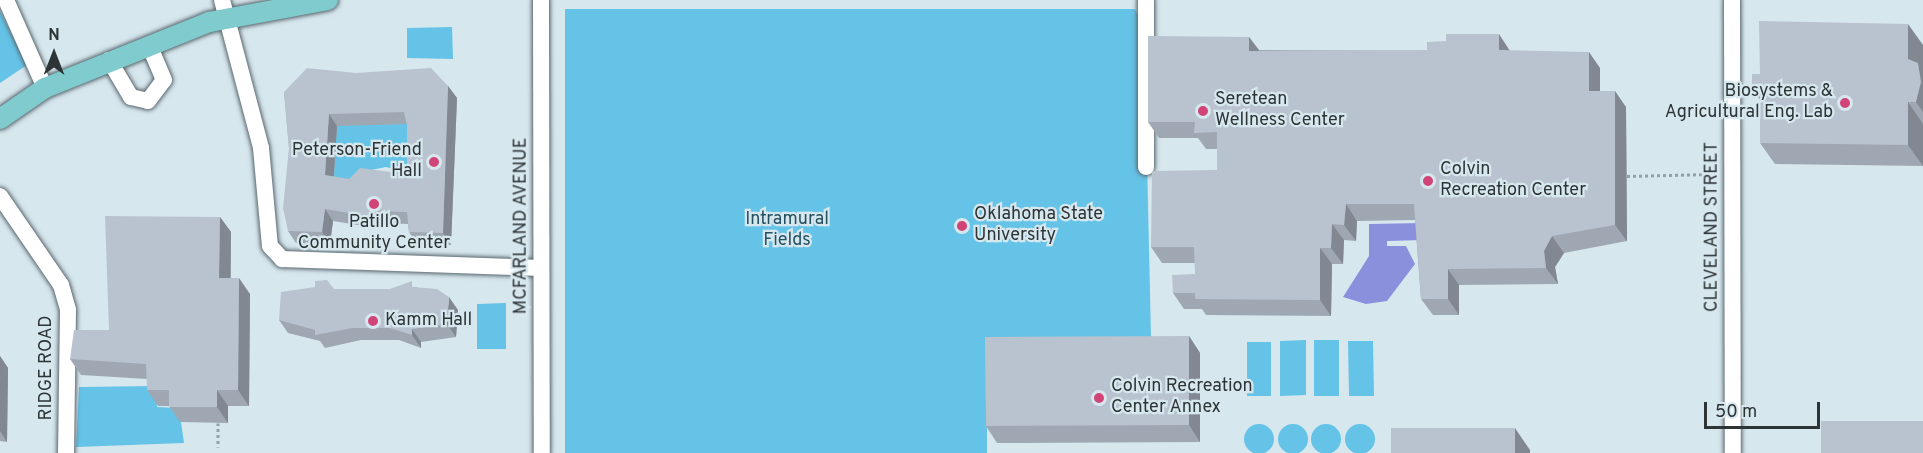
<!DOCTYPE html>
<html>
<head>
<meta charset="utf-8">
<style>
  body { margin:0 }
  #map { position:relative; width:1923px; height:453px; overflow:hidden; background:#d7e7ee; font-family:Overpass,sans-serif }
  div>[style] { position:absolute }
  .green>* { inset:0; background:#64c3e7 }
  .round { border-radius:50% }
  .water>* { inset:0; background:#8b90dc }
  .path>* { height:3px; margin-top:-1.5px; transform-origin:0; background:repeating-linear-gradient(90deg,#93a0a5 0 3px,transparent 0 6px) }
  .roads { filter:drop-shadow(0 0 2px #59676e) drop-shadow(0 0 2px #59676e) }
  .minor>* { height:16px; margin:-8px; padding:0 8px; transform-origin:8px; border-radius:8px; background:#fff }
  .major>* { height:20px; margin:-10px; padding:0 10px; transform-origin:10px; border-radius:10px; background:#80cbce }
  .wall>* { inset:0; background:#9fa8b2 }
  .shaded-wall>* { inset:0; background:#828891 }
  .building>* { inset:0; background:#b9c3cf }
  .dots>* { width:16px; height:16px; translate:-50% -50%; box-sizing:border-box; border:3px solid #d7e7ee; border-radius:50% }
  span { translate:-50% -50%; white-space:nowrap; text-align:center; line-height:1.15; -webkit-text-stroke:4.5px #d7e7ee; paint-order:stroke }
  .poi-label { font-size:18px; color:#2d3436 }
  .right { translate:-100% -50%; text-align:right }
  .left { translate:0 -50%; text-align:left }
  .park-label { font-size:18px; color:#245162 }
  .street-label { font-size:18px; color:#2d3436 }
  .north { position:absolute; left:24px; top:24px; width:60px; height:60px; -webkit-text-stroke:4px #d7e7ee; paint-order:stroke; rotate:0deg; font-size:16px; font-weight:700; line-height:24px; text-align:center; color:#2d3436 }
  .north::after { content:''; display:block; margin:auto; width:21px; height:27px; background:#2d3436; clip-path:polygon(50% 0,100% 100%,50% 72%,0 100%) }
  .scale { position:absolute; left:1704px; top:402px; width:116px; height:27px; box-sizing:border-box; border:3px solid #2d3436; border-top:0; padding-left:8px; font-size:18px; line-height:21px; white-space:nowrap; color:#2d3436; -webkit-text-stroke:4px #d7e7ee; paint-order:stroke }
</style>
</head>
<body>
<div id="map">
  <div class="green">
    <div style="clip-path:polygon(565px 9px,1135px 9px,1144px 27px,1151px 337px,987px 338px,987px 453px,565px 453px)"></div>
    <div style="clip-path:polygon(0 11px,27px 65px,0 83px)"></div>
    <div style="clip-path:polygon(452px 27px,453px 59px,407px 58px,407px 28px)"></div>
    <div style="clip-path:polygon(349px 122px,412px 124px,414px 173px,394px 198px,394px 169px,386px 167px,361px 172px,361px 185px,333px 187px,334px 138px,337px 126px)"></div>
    <div style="clip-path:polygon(506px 303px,506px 349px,477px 349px,477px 304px)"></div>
    <div style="clip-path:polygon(1306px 340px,1306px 395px,1280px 396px,1280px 341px)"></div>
    <div style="clip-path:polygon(1314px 340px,1339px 340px,1339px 396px,1314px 396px)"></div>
    <div style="clip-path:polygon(1348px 341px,1373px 341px,1374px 396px,1349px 396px)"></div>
    <div style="clip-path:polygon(1247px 342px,1271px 342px,1271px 396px,1247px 396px)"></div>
    <div style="clip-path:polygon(156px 386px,157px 407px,179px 408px,184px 443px,76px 447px,79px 387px)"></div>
    <div class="round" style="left:1311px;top:424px;width:30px;height:30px"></div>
    <div class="round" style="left:1244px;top:424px;width:30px;height:30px"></div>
    <div class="round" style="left:1345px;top:424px;width:30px;height:30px"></div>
    <div class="round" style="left:1278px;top:424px;width:30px;height:30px"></div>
  </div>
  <div class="water">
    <div style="clip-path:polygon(1423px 223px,1423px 240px,1387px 241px,1387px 246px,1406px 246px,1415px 264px,1387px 301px,1366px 304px,1343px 297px,1369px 256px,1369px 224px)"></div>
  </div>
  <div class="path">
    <div style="left:1627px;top:176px;width:84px;rotate:-1.4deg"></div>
    <div style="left:374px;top:244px;width:9px;rotate:-84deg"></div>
    <div style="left:218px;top:423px;width:24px;rotate:90deg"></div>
  </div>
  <div class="roads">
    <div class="minor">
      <div style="left:6px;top:0;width:96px;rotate:66.1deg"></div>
      <div style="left:222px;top:0;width:153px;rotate:75.2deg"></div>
      <div style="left:261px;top:148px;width:98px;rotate:84.8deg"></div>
      <div style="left:270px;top:246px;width:18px;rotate:47deg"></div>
      <div style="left:282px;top:259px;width:259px;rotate:2deg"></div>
      <div style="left:541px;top:0;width:453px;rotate:89.9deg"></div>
      <div style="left:1146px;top:0;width:167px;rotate:90deg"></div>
      <div style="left:1732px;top:0;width:453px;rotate:89.9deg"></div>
      <div style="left:109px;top:60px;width:43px;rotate:59.3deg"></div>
      <div style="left:131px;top:97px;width:17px;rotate:13deg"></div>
      <div style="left:148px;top:101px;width:26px;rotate:-53deg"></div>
      <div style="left:164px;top:80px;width:38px;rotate:-113deg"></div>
      <div style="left:0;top:196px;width:108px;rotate:55.6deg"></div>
      <div style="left:61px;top:285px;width:26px;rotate:74deg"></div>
      <div style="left:68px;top:310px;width:143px;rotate:90.8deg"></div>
    </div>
    <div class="major">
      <div style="left:0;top:119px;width:55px;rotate:-34.6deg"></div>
      <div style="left:45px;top:88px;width:177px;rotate:-21.9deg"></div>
      <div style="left:209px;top:22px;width:121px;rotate:-10.5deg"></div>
    </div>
  </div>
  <div class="wall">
    <div style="clip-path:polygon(1249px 37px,1259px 50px,1510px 51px,1600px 68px,1600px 91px,1626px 107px,1627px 241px,1564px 253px,1555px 267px,1558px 284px,1459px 285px,1459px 315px,1433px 315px,1421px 299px,1415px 220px,1357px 221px,1356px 241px,1344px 240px,1343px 264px,1332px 264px,1331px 316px,1206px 315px,1202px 309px,1184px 309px,1173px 293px,1195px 274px,1195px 263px,1162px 263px,1151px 247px,1217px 170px,1217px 149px,1206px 149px,1198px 138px,1159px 138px,1148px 122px)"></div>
    <div style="clip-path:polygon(1923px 45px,1923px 166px,1775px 164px,1760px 143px,1760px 100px,1752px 89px,1760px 74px)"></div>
    <div style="clip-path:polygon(evenodd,448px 86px,457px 98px,451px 245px,417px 244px,409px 232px,408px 224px,382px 223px,382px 229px,333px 221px,330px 244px,296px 243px,288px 231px,289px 148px,284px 92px,448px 86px,407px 124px,407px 174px,349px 179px,334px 177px,337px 126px,407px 124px)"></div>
    <div style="clip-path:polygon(220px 217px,231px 232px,231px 278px,250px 294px,249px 406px,228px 406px,228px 423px,180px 422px,169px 406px,158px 406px,147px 390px,147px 379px,81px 375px,70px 359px,109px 330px)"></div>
    <div style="clip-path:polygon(416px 287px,458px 310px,456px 337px,421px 342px,421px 348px,399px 340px,361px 340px,325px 348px,320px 341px,288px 333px,279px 320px,334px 289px,390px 289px)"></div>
    <div style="clip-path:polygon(1189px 336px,1200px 353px,1200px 442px,997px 443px,986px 426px)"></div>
    <div style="clip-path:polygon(0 356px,8px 368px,7px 442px,0 441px)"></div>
  </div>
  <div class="shaded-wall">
    <div style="clip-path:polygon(1908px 24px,1923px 45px,1923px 112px,1916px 102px,1908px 59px)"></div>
    <div style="clip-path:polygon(1499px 34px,1510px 51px,1499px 50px)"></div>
    <div style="clip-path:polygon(1249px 37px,1261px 53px,1249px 51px)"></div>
    <div style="clip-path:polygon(1589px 52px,1600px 68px,1600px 107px,1589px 91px)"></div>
    <div style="clip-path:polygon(448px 86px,457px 98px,451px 245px,443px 233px)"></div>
    <div style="clip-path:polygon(1615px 91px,1626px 107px,1627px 241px,1615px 225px)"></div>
    <div style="clip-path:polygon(1908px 102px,1923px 124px,1923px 166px,1908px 145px)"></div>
    <div style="clip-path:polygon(329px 114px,337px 126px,333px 187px,325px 175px)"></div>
    <div style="clip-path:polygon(1346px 204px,1357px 221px,1356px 241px,1344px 225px)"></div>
    <div style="clip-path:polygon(325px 209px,333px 221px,330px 244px,322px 232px)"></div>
    <div style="clip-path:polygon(374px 211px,382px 223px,382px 229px,374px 217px)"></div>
    <div style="clip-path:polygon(220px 217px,231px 232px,230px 293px,219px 278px)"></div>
    <div style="clip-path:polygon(1332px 224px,1344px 240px,1343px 264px,1331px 248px)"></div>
    <div style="clip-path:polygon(1552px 236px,1564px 253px,1555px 267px,1558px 284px,1546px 268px,1544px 251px)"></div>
    <div style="clip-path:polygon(1320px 248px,1332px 264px,1331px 316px,1320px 300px)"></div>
    <div style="clip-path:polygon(1448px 269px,1459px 285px,1459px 315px,1448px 299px)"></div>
    <div style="clip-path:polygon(239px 278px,250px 294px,249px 406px,238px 390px)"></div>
    <div style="clip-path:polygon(449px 297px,458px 310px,456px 337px,447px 324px)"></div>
    <div style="clip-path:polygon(412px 329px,421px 342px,421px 348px,412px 335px)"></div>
    <div style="clip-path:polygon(1189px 336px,1200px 353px,1200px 442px,1189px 425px)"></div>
    <div style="clip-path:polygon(0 356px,8px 368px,7px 442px,0 431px)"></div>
    <div style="clip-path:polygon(217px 390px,228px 406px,228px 423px,217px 407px)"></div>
    <div style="clip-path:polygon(1515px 428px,1530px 450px,1530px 453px,1515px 453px)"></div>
  </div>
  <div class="building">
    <div style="clip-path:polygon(1759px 21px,1908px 24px,1908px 59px,1918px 63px,1921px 82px,1916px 102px,1908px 102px,1908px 145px,1760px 143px,1760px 90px,1752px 89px,1752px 74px,1760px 74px)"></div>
    <div style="clip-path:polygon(1446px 34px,1499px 34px,1499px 50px,1589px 52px,1589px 91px,1615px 91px,1615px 225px,1552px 236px,1544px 251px,1546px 268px,1448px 269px,1448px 299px,1421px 299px,1414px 204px,1346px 204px,1344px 225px,1332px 224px,1331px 248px,1320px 248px,1320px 300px,1195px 299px,1195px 293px,1173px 293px,1172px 275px,1195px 274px,1194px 247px,1151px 247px,1152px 171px,1217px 170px,1217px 132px,1194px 133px,1195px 122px,1148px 122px,1148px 36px,1249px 37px,1249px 51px,1427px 50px,1427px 42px,1446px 41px)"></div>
    <div style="clip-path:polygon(evenodd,307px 68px,356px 73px,431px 68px,448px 86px,443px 233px,409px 232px,407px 212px,374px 211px,374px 217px,325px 209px,322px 232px,288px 231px,283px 208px,289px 148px,284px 92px,307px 68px,404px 112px,407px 125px,407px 174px,360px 168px,349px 179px,325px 175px,329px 114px,404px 112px)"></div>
    <div style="clip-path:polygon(105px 216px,220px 217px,219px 278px,239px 278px,238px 390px,217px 390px,217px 407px,169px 407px,169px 390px,147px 390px,146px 364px,70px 359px,74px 330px,109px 330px)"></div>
    <div style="clip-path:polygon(327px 280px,334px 289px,390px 289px,412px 281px,412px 287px,437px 289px,449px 297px,447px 324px,412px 329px,412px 335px,390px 328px,352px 328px,315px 335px,315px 330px,279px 320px,281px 292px,315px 287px,315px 281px)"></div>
    <div style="clip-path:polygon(1189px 336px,1189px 425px,986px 426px,985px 337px)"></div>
    <div style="clip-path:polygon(1821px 421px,1923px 421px,1923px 453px,1821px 453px)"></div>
    <div style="clip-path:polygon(1391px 428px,1515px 428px,1515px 453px,1391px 453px)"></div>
  </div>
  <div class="dots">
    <div style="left:1845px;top:103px;background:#d04477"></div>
    <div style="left:1203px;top:111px;background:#d04477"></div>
    <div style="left:434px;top:162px;background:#d04477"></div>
    <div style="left:1428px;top:181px;background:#d04477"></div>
    <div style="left:374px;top:204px;background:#d04477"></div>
    <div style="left:962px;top:226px;background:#d04477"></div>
    <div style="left:373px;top:321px;background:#d04477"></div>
    <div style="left:1099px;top:398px;background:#d04477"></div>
  </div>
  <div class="poi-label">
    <span class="right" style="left:1833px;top:103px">Biosystems &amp;<br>Agricultural Eng. Lab</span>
    <span class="left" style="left:1215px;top:111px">Seretean<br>Wellness Center</span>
    <span class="right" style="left:422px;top:162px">Peterson-Friend<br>Hall</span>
    <span class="left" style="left:1440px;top:181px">Colvin<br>Recreation Center</span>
    <span class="left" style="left:974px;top:226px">Oklahoma State<br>University</span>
    <span style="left:374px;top:234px">Patillo<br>Community Center</span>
    <span class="left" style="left:385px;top:321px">Kamm Hall</span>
    <span class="left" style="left:1111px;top:398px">Colvin Recreation<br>Center Annex</span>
  </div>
  <div class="park-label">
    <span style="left:787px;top:231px">Intramural<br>Fields</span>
  </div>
  <div class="street-label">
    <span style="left:522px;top:226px;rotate:-90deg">MCFARLAND AVENUE</span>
    <span style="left:1713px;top:227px;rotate:-90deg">CLEVELAND STREET</span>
    <span style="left:47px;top:368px;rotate:-90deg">RIDGE ROAD</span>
  </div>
  <div class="north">N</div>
  <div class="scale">50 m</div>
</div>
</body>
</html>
